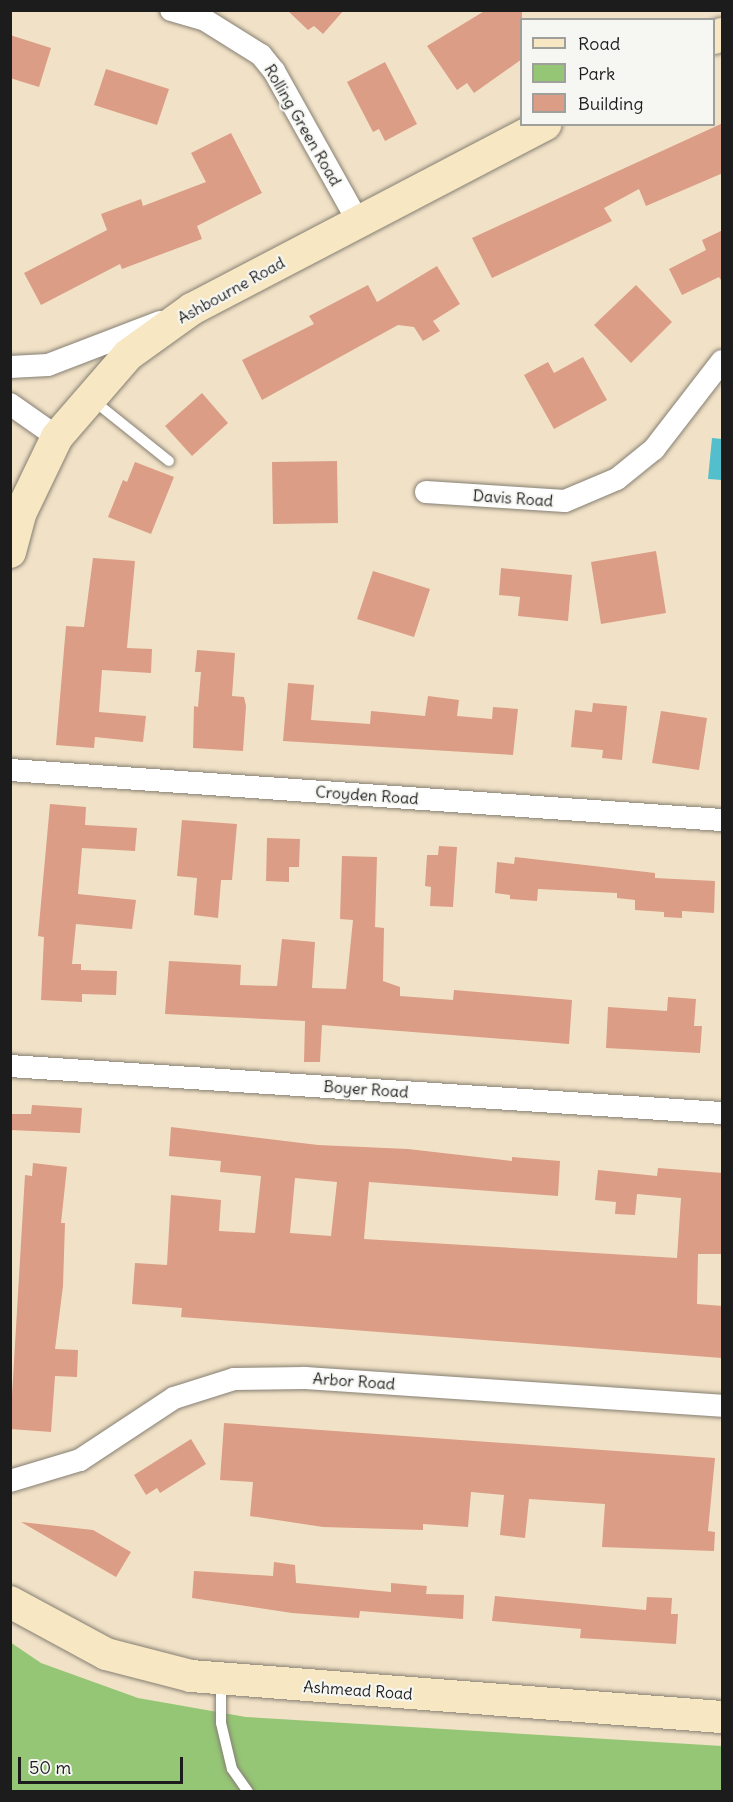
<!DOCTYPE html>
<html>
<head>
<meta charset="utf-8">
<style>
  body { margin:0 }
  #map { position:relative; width:733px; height:1802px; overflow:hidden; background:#f1e2c7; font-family:Delius,sans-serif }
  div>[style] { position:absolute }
  .green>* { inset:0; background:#95c676 }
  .water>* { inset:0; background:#53bfcc }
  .building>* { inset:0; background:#db9d85 }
  .path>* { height:4px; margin-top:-2px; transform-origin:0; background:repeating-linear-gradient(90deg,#867f72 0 1.5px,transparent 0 6px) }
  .roads { filter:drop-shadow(0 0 2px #867f72) drop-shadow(0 0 2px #867f72) }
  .lane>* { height:10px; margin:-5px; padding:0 5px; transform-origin:5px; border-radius:5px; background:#fff }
  .street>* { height:22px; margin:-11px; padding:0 11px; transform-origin:11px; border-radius:11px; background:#fff }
  .secondary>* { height:32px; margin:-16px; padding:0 16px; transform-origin:16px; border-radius:16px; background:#f7e8c3 }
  span { translate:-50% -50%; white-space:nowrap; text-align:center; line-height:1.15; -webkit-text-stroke:4.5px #f6f6f2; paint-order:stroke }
  .street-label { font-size:16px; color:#1c1c1c }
  .frame { position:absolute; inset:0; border:12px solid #1c1c1c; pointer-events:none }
  .legend { position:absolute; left:520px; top:18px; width:195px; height:108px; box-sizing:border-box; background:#f6f6f2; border:2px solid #9f9f9c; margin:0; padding:8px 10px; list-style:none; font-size:18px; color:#1c1c1c }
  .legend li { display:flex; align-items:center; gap:12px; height:30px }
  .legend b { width:30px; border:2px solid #9f9f9c }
  .scale { position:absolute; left:18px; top:1757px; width:165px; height:27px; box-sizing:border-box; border:3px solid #1c1c1c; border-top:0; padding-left:8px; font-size:18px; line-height:21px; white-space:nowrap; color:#1c1c1c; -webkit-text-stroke:4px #f6f6f2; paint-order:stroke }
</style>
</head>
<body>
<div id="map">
  <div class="green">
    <div style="clip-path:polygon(10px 1642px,41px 1663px,138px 1698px,246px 1717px,722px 1746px,722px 1791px,11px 1791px)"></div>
  </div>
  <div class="water">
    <div style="clip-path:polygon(712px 438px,722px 439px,722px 480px,708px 479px)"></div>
  </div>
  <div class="building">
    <div style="clip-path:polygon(287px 10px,344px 10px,323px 34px,314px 26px,308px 30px)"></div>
    <div style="clip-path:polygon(486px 10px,522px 10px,522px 59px,474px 93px,467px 83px,457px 90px,427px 46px)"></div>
    <div style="clip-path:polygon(10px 35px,51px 48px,39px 87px,10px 78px)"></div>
    <div style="clip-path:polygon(385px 62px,417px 124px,385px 141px,379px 129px,373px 132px,347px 82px)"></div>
    <div style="clip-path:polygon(106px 69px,169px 89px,157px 125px,94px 105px)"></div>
    <div style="clip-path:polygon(723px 123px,723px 173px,646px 206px,639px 189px,604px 208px,612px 221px,492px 278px,472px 238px)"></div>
    <div style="clip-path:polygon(231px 133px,262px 193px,197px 226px,202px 239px,122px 269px,120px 264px,41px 305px,24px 273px,107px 230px,101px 214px,141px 199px,143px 206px,206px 182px,191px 153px)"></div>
    <div style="clip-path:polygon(723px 230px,723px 283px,719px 277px,682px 295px,669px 269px,706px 250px,702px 240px)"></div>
    <div style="clip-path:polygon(437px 266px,460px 304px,433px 321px,440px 331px,423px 341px,414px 327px,398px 325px,262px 400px,242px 360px,314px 324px,309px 316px,368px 285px,377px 302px)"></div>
    <div style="clip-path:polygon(636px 285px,672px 322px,631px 363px,594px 325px)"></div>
    <div style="clip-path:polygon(583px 357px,607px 400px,554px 429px,524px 375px,548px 362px,554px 373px)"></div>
    <div style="clip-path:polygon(202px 393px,228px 423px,192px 456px,165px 426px)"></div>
    <div style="clip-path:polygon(337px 461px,338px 523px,273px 524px,272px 462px)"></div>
    <div style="clip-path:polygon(135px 462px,174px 477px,151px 534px,108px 517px,123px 480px,127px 482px)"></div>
    <div style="clip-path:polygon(656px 551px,666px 613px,601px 624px,591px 562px)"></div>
    <div style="clip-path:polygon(93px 558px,135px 561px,127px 648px,152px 649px,151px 673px,102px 670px,99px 712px,146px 716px,143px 742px,95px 737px,94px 748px,56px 745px,66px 626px,84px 627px)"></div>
    <div style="clip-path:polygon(501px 568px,572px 575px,568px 621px,518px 616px,520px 597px,499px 595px)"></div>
    <div style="clip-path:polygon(373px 571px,430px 589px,414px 637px,357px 619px)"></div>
    <div style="clip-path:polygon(197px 650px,235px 653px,232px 696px,244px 697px,246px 706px,243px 751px,193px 748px,194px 706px,198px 707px,201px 672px,195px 672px)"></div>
    <div style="clip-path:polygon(288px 683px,314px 685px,311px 720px,370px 724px,371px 711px,425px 716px,428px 696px,459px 700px,457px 716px,492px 719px,493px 707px,518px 709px,513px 755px,283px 741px)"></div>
    <div style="clip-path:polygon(593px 703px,627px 706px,622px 760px,602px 758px,603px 750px,571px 747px,575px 710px,592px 712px)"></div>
    <div style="clip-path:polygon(661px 711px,707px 718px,699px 770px,652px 763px)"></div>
    <div style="clip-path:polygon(50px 804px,86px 807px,85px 825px,137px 828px,135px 851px,82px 848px,78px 894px,136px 900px,132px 929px,76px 924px,72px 964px,81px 964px,81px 970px,117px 971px,116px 995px,82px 994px,82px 1002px,41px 1000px,44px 937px,38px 936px)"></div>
    <div style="clip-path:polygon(182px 820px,237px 824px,232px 880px,221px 880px,218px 918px,194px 915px,197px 878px,177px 876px)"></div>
    <div style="clip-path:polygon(267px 838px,300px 839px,299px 867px,289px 867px,289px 882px,266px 881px)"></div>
    <div style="clip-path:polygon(439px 846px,457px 847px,453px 907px,430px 906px,431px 887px,425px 886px,427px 855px,438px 855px)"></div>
    <div style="clip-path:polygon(342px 856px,377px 857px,375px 927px,384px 928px,383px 981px,400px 987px,400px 996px,453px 1000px,454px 990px,572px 1000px,569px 1044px,322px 1025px,320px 1062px,304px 1062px,305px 1021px,165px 1014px,169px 961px,241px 965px,240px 985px,277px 986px,282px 939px,315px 942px,312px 988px,346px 989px,353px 920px,340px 919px)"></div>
    <div style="clip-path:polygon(515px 857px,655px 873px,655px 878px,715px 881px,714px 913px,682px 911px,682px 918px,664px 917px,664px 912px,635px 910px,635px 900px,617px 898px,617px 893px,538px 889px,537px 901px,510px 899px,510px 895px,495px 893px,497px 862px,514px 864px)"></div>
    <div style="clip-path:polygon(668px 997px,696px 999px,694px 1026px,702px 1026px,700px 1053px,606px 1048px,608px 1007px,667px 1011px)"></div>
    <div style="clip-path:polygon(32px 1105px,82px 1108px,80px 1133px,10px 1130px,10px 1114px,31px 1114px)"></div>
    <div style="clip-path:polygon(evenodd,171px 1127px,318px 1145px,408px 1149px,512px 1161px,512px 1157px,560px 1161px,558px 1196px,369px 1182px,364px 1239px,677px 1258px,681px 1198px,637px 1194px,635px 1215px,615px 1214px,616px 1202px,595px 1200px,598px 1170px,657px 1176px,658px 1168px,723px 1173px,723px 1254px,698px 1254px,697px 1304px,723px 1306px,722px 1358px,181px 1317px,182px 1308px,132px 1304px,135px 1263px,167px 1265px,171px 1195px,221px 1200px,219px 1231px,255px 1233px,261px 1176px,220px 1172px,221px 1161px,169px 1156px,171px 1127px,295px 1178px,337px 1182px,331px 1236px,290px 1233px,295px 1178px)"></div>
    <div style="clip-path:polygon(33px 1163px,67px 1167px,61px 1223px,65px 1223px,63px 1286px,55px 1349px,78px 1350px,77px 1377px,55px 1376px,51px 1432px,10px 1429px,25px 1175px,32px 1176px)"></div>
    <div style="clip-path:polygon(224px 1423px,715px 1458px,708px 1531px,715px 1532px,714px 1551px,602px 1547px,605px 1504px,560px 1501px,529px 1499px,525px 1538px,500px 1535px,504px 1495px,471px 1492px,468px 1527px,423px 1524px,423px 1530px,323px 1527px,250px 1516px,253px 1482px,220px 1480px)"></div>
    <div style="clip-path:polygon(191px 1439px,206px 1464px,160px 1493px,157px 1488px,146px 1495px,134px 1475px)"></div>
    <div style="clip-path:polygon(21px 1522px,93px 1530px,131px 1552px,116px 1577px)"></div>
    <div style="clip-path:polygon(274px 1562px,295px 1565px,296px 1583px,391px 1592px,391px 1583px,427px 1586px,426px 1594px,464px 1595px,463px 1619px,360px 1611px,359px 1618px,292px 1613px,192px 1598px,194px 1571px,273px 1576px)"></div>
    <div style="clip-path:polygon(495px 1596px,646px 1610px,647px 1597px,672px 1598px,671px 1614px,678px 1614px,676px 1644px,580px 1638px,581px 1629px,492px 1621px)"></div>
  </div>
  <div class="path">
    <div style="left:338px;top:1792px;width:52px"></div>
  </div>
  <div class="roads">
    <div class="lane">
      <div style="left:94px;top:401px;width:96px;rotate:38.7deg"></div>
      <div style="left:221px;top:1681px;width:42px;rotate:90deg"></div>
      <div style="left:221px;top:1723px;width:47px;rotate:76.6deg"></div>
      <div style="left:232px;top:1769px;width:28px;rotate:55deg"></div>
    </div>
    <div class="street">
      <div style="left:171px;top:10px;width:35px;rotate:16deg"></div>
      <div style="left:205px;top:20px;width:66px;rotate:32deg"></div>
      <div style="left:261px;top:55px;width:21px;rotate:51deg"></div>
      <div style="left:274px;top:71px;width:172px;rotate:60.8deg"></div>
      <div style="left:10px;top:367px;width:38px;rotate:-3deg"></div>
      <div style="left:48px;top:365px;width:120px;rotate:-21deg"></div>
      <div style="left:10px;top:404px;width:57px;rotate:35.1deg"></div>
      <div style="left:426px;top:492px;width:139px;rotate:3.7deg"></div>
      <div style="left:565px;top:501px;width:56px;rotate:-22.9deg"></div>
      <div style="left:617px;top:479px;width:48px;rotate:-39deg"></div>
      <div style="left:654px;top:449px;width:111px;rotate:-52.3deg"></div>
      <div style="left:10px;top:770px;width:714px;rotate:4.02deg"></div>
      <div style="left:10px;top:1066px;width:714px;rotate:3.78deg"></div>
      <div style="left:10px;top:1481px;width:73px;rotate:-16.7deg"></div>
      <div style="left:80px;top:1460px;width:113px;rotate:-33.4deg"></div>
      <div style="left:174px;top:1398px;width:63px;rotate:-17.6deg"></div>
      <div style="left:234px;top:1379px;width:71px;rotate:-0.8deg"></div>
      <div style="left:305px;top:1378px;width:418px;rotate:3.8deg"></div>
    </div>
    <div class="secondary">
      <div style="left:714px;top:38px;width:9px;rotate:-27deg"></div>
      <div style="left:10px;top:552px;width:39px;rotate:-75deg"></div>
      <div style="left:20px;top:514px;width:85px;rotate:-64.3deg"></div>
      <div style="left:57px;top:437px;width:108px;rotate:-49.1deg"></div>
      <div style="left:128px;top:355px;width:79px;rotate:-35.7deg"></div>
      <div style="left:192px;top:309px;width:399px;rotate:-27.6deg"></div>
      <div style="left:10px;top:1602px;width:109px;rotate:28.4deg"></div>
      <div style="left:106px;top:1654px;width:88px;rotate:14.5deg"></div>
      <div style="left:191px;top:1676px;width:533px;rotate:4.42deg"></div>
    </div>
  </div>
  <div class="street-label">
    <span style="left:303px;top:125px;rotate:60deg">Rolling Green Road</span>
    <span style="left:231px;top:290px;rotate:-29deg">Ashbourne Road</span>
    <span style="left:513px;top:498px;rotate:4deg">Davis Road</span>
    <span style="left:367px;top:795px;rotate:4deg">Croyden Road</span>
    <span style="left:366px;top:1089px;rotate:4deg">Boyer Road</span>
    <span style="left:354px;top:1381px;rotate:4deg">Arbor Road</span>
    <span style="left:358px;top:1690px;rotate:4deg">Ashmead Road</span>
  </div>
  <div class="frame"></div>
  <ul class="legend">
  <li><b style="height:8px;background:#f7e8c3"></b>Road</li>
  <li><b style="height:16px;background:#95c676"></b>Park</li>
  <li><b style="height:16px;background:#db9d85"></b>Building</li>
  </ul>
  <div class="scale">50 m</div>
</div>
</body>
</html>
